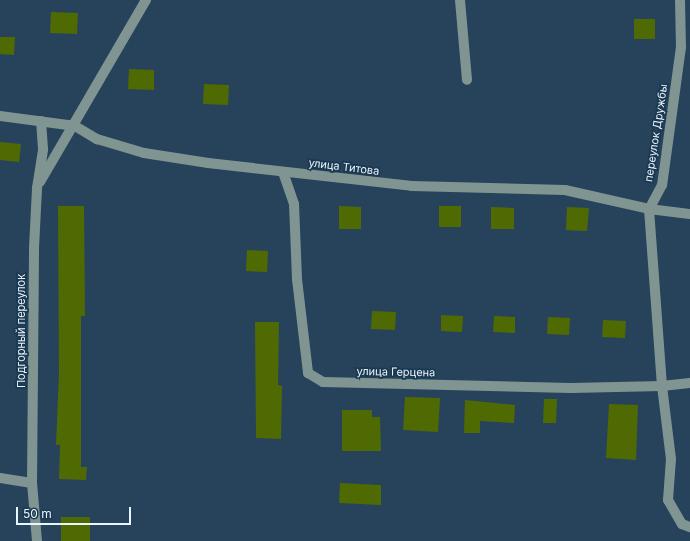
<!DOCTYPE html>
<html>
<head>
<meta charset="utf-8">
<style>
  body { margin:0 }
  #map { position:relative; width:690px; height:541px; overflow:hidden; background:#26435b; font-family:Inter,sans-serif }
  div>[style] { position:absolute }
  .building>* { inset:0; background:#506a03 }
  .minor>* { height:10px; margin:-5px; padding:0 5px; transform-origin:5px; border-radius:5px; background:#809592 }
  span { translate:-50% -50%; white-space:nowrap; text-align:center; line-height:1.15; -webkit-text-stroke:3.5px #1b3950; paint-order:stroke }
  .street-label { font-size:11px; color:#eaf5fe }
  .scale { position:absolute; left:16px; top:507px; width:115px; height:18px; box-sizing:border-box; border:2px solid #eaf5fe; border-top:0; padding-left:5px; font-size:12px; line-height:14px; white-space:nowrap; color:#eaf5fe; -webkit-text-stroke:3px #1b3950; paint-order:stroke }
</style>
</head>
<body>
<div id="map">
  <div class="building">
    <div style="clip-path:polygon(51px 12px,78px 13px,77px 34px,50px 33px)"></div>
    <div style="clip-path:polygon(634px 19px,655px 19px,655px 39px,634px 39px)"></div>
    <div style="clip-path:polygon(0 37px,15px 37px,14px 55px,0 54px)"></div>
    <div style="clip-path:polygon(129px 69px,154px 70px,154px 90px,128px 89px)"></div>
    <div style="clip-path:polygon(204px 84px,229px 85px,228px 105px,203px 104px)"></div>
    <div style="clip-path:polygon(0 142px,21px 144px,19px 162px,0 160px)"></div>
    <div style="clip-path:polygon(58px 206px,84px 206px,85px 316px,81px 316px,81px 467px,87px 467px,86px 480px,59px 479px,60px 445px,56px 445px,59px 373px)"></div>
    <div style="clip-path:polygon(339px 206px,361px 207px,361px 229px,339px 229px)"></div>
    <div style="clip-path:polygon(439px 206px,461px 206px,461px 227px,439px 227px)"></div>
    <div style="clip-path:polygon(491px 207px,514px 208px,514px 229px,491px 229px)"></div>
    <div style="clip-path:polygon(567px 207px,589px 208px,587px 231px,566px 230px)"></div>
    <div style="clip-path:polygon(247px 250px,268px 251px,267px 272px,246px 271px)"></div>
    <div style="clip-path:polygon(372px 311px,396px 312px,395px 330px,371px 329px)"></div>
    <div style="clip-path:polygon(441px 315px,463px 316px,462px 332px,441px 331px)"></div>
    <div style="clip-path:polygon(494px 316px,515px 317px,515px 333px,493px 332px)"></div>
    <div style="clip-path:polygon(548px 317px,570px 318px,569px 335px,547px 334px)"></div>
    <div style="clip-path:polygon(603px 320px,626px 321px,625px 338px,602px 337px)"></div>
    <div style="clip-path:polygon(255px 322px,279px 322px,278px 385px,282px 386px,281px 439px,256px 438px)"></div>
    <div style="clip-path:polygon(405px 397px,440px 398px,438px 432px,403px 430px)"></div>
    <div style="clip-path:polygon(544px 399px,557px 399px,556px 423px,543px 423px)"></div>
    <div style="clip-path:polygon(465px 400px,515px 405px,514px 423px,480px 421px,480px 433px,464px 433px)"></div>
    <div style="clip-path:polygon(609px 404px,638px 405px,636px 460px,606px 458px)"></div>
    <div style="clip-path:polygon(342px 410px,372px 410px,372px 417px,380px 417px,381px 451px,342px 451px)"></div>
    <div style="clip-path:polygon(340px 483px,381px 485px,381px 505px,339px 503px)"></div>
    <div style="clip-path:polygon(61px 517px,90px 517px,90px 541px,61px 541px)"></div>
  </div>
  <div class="minor">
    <div style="left:460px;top:0;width:80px;rotate:85deg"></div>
    <div style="left:680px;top:0;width:47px;rotate:88.8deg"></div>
    <div style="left:681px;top:47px;width:139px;rotate:97.8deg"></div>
    <div style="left:662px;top:185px;width:27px;rotate:118deg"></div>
    <div style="left:649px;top:209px;width:177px;rotate:85.8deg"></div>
    <div style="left:662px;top:386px;width:74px;rotate:83deg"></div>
    <div style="left:671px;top:459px;width:41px;rotate:94.2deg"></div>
    <div style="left:668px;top:500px;width:28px;rotate:60deg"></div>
    <div style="left:682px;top:524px;width:9px;rotate:21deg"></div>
    <div style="left:0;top:116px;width:76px;rotate:7.6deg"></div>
    <div style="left:75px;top:126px;width:26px;rotate:31deg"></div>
    <div style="left:97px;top:139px;width:49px;rotate:16.6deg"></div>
    <div style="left:144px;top:153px;width:65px;rotate:8.9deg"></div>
    <div style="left:208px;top:163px;width:205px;rotate:6.4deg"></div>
    <div style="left:412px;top:186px;width:153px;rotate:1.5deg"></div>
    <div style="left:565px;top:190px;width:86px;rotate:12.7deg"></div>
    <div style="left:649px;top:209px;width:41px;rotate:7deg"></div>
    <div style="left:283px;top:172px;width:34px;rotate:71deg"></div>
    <div style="left:294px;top:204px;width:75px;rotate:87.7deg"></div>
    <div style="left:297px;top:279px;width:95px;rotate:83.3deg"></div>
    <div style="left:308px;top:373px;width:17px;rotate:31deg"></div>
    <div style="left:323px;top:382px;width:248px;rotate:1.4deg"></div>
    <div style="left:571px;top:388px;width:91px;rotate:-1.3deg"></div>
    <div style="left:662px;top:386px;width:28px;rotate:-6deg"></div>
    <div style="left:40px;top:182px;width:211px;rotate:-59.8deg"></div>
    <div style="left:0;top:478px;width:32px;rotate:9deg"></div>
    <div style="left:37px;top:541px;width:58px;rotate:-94.9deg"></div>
    <div style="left:32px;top:483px;width:235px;rotate:-89.5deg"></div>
    <div style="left:34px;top:248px;width:60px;rotate:-87.1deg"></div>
    <div style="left:37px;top:188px;width:39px;rotate:-81deg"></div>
    <div style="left:43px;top:149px;width:28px;rotate:-94deg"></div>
  </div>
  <div class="street-label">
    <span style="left:656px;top:133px;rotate:-81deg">переулок Дружбы</span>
    <span style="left:344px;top:167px;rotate:7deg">улица Титова</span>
    <span style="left:21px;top:331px;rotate:-90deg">Подгорный переулок</span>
    <span style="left:396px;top:372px;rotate:1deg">улица Герцена</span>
  </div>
  <div class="scale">50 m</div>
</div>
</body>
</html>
